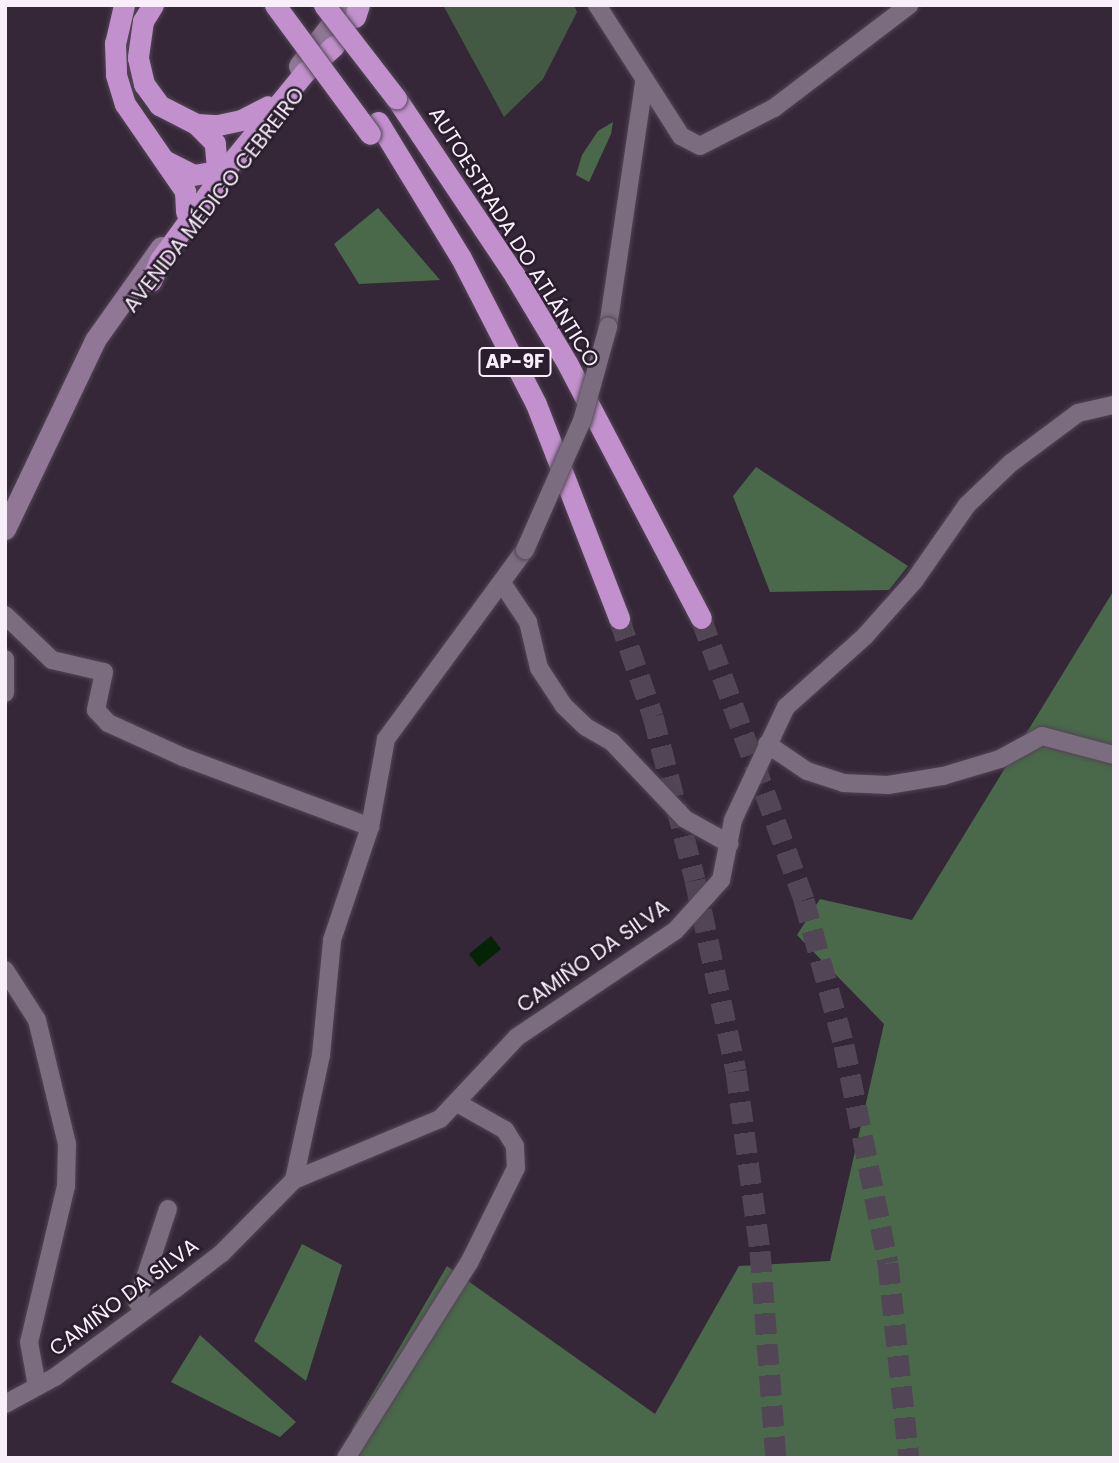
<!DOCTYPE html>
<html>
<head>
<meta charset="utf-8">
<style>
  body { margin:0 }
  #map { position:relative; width:1119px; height:1463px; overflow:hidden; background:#352738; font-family:Poppins,sans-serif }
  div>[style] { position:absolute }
  .green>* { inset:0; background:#435943 }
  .forest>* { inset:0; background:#4a694a }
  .water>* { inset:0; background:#052307 }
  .motorway-tunnel>* { height:21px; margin-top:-10.5px; transform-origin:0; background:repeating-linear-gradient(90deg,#524555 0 21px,transparent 0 31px) }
  .roads { filter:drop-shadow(0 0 2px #514554) drop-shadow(0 0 2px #514554) }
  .minor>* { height:18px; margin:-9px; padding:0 9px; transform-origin:9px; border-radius:9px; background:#7c6c7f }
  .secondary>* { height:21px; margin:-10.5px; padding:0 10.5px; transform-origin:10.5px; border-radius:10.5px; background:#917796 }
  .motorway>* { height:21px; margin:-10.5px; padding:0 10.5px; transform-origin:10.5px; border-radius:10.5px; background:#c291cd }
  .bridges { filter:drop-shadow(0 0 2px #514554) drop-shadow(0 0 2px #514554) }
  .minor-bridge>* { height:18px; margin:-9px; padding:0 9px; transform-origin:9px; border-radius:9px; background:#7c6c7f }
  .motorway-bridge>* { height:21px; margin:-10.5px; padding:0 10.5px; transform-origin:10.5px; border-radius:10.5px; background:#c291cd }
  span { translate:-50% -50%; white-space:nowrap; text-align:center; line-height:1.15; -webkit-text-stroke:5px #2a1d2d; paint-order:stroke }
  .shield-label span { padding:2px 5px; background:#2a1d2d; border:2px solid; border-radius:5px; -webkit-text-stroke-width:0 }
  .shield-label { font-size:19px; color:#f8effa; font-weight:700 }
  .street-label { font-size:21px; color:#f8effa }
  .frame { position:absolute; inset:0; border:7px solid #f8effa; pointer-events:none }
</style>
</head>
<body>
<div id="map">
  <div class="green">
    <div style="clip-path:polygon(443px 5px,574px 5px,577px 12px,543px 79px,504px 117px)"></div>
  </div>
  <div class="forest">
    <div style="clip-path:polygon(613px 122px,611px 134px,589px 182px,576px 175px,582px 155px,598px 131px)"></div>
    <div style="clip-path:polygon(378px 208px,440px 280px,359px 284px,334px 244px)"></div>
    <div style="clip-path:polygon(756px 467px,908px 566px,889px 590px,770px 592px,733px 496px)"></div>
    <div style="clip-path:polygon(1114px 590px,1114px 1458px,346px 1458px,352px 1429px,447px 1266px,655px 1414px,739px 1266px,830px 1261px,884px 1024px,797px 935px,820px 899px,912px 920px)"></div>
    <div style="clip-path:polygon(302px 1244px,342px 1265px,306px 1381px,254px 1341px)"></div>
    <div style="clip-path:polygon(200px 1335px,296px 1422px,280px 1437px,171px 1382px)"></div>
  </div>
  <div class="water">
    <div style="clip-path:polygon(491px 936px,501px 949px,479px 967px,469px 954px)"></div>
  </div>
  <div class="motorway-tunnel">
    <div style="left:619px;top:618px;width:104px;rotate:70.9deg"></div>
    <div style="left:653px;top:716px;width:169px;rotate:75.6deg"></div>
    <div style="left:695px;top:880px;width:195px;rotate:77.9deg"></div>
    <div style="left:736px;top:1071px;width:182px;rotate:82.4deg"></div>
    <div style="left:760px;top:1251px;width:208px;rotate:85.6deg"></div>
    <div style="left:701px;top:618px;width:300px;rotate:69.9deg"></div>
    <div style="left:804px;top:900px;width:150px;rotate:74.6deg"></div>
    <div style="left:844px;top:1045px;width:222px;rotate:78.6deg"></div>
    <div style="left:888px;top:1263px;width:196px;rotate:83.9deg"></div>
  </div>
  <div class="roads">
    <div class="minor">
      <div style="left:597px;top:5px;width:156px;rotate:57.3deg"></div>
      <div style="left:681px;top:136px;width:21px;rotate:28deg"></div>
      <div style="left:700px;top:146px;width:83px;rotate:-27.2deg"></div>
      <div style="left:774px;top:108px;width:170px;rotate:-37.3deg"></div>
      <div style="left:608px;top:327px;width:248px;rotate:-81.6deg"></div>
      <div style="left:502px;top:583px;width:47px;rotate:56.3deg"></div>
      <div style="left:528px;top:622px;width:47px;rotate:76.6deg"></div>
      <div style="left:539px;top:668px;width:45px;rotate:56.7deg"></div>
      <div style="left:564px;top:706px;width:30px;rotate:44deg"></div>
      <div style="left:586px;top:727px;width:30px;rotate:30deg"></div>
      <div style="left:612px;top:742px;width:106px;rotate:46.5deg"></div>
      <div style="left:685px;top:819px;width:51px;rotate:29.1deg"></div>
      <div style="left:5px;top:615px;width:65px;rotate:43.8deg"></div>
      <div style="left:52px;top:660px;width:53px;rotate:13deg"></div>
      <div style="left:104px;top:672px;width:39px;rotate:102deg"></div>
      <div style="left:96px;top:710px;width:18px;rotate:47deg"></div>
      <div style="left:108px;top:723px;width:82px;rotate:24.4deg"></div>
      <div style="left:183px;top:757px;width:200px;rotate:20.5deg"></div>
      <div style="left:5px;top:659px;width:34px;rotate:90deg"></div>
      <div style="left:767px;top:744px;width:48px;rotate:34deg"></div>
      <div style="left:807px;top:771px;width:38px;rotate:18deg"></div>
      <div style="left:843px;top:783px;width:45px;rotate:2.5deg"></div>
      <div style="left:888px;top:785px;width:56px;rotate:-9.3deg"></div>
      <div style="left:943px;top:776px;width:59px;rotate:-16.6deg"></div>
      <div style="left:1000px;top:759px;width:48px;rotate:-28.7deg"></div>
      <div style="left:1042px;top:736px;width:74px;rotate:14.8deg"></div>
      <div style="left:5px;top:970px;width:59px;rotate:57.4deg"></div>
      <div style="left:37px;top:1020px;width:128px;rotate:76.4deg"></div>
      <div style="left:67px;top:1144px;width:42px;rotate:91.4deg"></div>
      <div style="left:66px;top:1186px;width:160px;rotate:103.3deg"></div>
      <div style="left:29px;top:1342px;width:45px;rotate:79.7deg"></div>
      <div style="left:294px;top:1180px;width:128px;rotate:-77.8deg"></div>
      <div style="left:321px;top:1055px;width:116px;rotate:-84.5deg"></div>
      <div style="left:332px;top:940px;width:119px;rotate:-71.4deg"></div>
      <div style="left:370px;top:827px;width:89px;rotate:-79.7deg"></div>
      <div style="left:386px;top:739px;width:235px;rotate:-53.7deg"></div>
      <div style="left:137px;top:1302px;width:98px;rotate:-71.6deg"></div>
      <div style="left:5px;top:1404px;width:57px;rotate:-28.4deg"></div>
      <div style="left:55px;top:1377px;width:149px;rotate:-36.3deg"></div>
      <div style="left:175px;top:1289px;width:59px;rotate:-37.5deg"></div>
      <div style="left:222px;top:1253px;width:103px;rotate:-45.4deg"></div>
      <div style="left:294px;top:1180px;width:158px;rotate:-22.7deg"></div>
      <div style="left:440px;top:1119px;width:112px;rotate:-46.8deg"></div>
      <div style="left:517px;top:1037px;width:190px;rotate:-33.9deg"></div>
      <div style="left:675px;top:931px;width:69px;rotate:-48deg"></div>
      <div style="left:721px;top:880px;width:61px;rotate:-78.7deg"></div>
      <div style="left:733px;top:820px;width:125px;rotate:-64.9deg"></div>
      <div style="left:786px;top:707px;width:106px;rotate:-41.9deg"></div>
      <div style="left:865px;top:636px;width:74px;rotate:-48.3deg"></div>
      <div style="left:914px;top:581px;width:93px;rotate:-55.1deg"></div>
      <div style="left:967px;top:505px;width:61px;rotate:-43.7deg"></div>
      <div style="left:1011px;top:463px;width:84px;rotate:-36.7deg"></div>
      <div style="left:1078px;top:413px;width:37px;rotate:-13deg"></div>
      <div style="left:346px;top:1458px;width:231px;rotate:-57.8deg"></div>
      <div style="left:469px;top:1263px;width:106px;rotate:-63.7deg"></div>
      <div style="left:516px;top:1168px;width:22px;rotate:-93deg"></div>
      <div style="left:515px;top:1146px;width:19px;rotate:-122deg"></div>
      <div style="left:505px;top:1130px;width:53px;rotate:-150.5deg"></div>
    </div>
    <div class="secondary">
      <div style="left:299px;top:66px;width:77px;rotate:-52.4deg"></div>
      <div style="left:5px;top:529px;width:209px;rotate:-64.5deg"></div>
      <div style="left:95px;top:340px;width:114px;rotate:-54.6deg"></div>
    </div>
    <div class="motorway">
      <div style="left:124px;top:5px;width:39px;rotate:103deg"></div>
      <div style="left:115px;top:43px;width:32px;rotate:88deg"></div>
      <div style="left:116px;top:75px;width:30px;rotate:73deg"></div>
      <div style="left:125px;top:104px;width:106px;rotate:55.4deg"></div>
      <div style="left:185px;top:191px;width:21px;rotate:87deg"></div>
      <div style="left:153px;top:5px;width:19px;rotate:122deg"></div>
      <div style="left:143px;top:21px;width:37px;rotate:98deg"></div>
      <div style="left:138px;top:58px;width:27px;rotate:77deg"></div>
      <div style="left:144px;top:84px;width:26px;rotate:54deg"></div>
      <div style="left:159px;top:105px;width:42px;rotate:27.2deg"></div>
      <div style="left:196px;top:124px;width:22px;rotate:3deg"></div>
      <div style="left:218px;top:125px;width:24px;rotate:-12deg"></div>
      <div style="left:241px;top:120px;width:30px;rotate:-27deg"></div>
      <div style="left:355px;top:17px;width:13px;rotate:-72deg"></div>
      <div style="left:396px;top:98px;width:214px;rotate:56.2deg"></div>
      <div style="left:515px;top:276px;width:101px;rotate:59.1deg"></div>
      <div style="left:567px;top:363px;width:288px;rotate:62.3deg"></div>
      <div style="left:378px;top:122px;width:159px;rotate:58.6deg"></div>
      <div style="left:461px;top:258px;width:164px;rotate:62.8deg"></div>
      <div style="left:536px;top:404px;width:230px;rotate:68.8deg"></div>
      <div style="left:166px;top:161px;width:30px;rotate:27deg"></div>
      <div style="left:193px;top:175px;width:32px;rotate:-9deg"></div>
      <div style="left:225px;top:170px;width:127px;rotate:-50.8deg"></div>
      <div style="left:305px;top:72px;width:39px;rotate:-42deg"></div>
      <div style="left:151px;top:281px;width:23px;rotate:-67deg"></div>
      <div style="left:160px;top:260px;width:99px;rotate:-54.1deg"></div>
      <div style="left:218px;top:180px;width:37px;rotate:-95deg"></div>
      <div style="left:215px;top:143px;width:27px;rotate:-135deg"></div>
    </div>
  </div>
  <div class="bridges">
    <div class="minor-bridge">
      <div style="left:525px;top:550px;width:141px;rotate:-66.2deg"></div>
      <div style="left:582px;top:421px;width:98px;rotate:-74.5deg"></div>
    </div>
    <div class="motorway-bridge">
      <div style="left:275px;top:5px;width:160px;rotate:53.6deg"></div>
      <div style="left:324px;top:5px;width:118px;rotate:52.3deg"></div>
    </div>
  </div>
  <div class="shield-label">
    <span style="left:515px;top:362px">AP-9F</span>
  </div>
  <div class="street-label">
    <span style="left:214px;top:200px;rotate:-52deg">AVENIDA MÉDICO CEBREIRO</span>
    <span style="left:514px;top:237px;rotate:58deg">AUTOESTRADA DO ATLÁNTICO</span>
    <span style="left:593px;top:956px;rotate:-35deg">CAMIÑO DA SILVA</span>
    <span style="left:124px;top:1297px;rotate:-37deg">CAMIÑO DA SILVA</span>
  </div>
  <div class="frame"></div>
</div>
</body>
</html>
